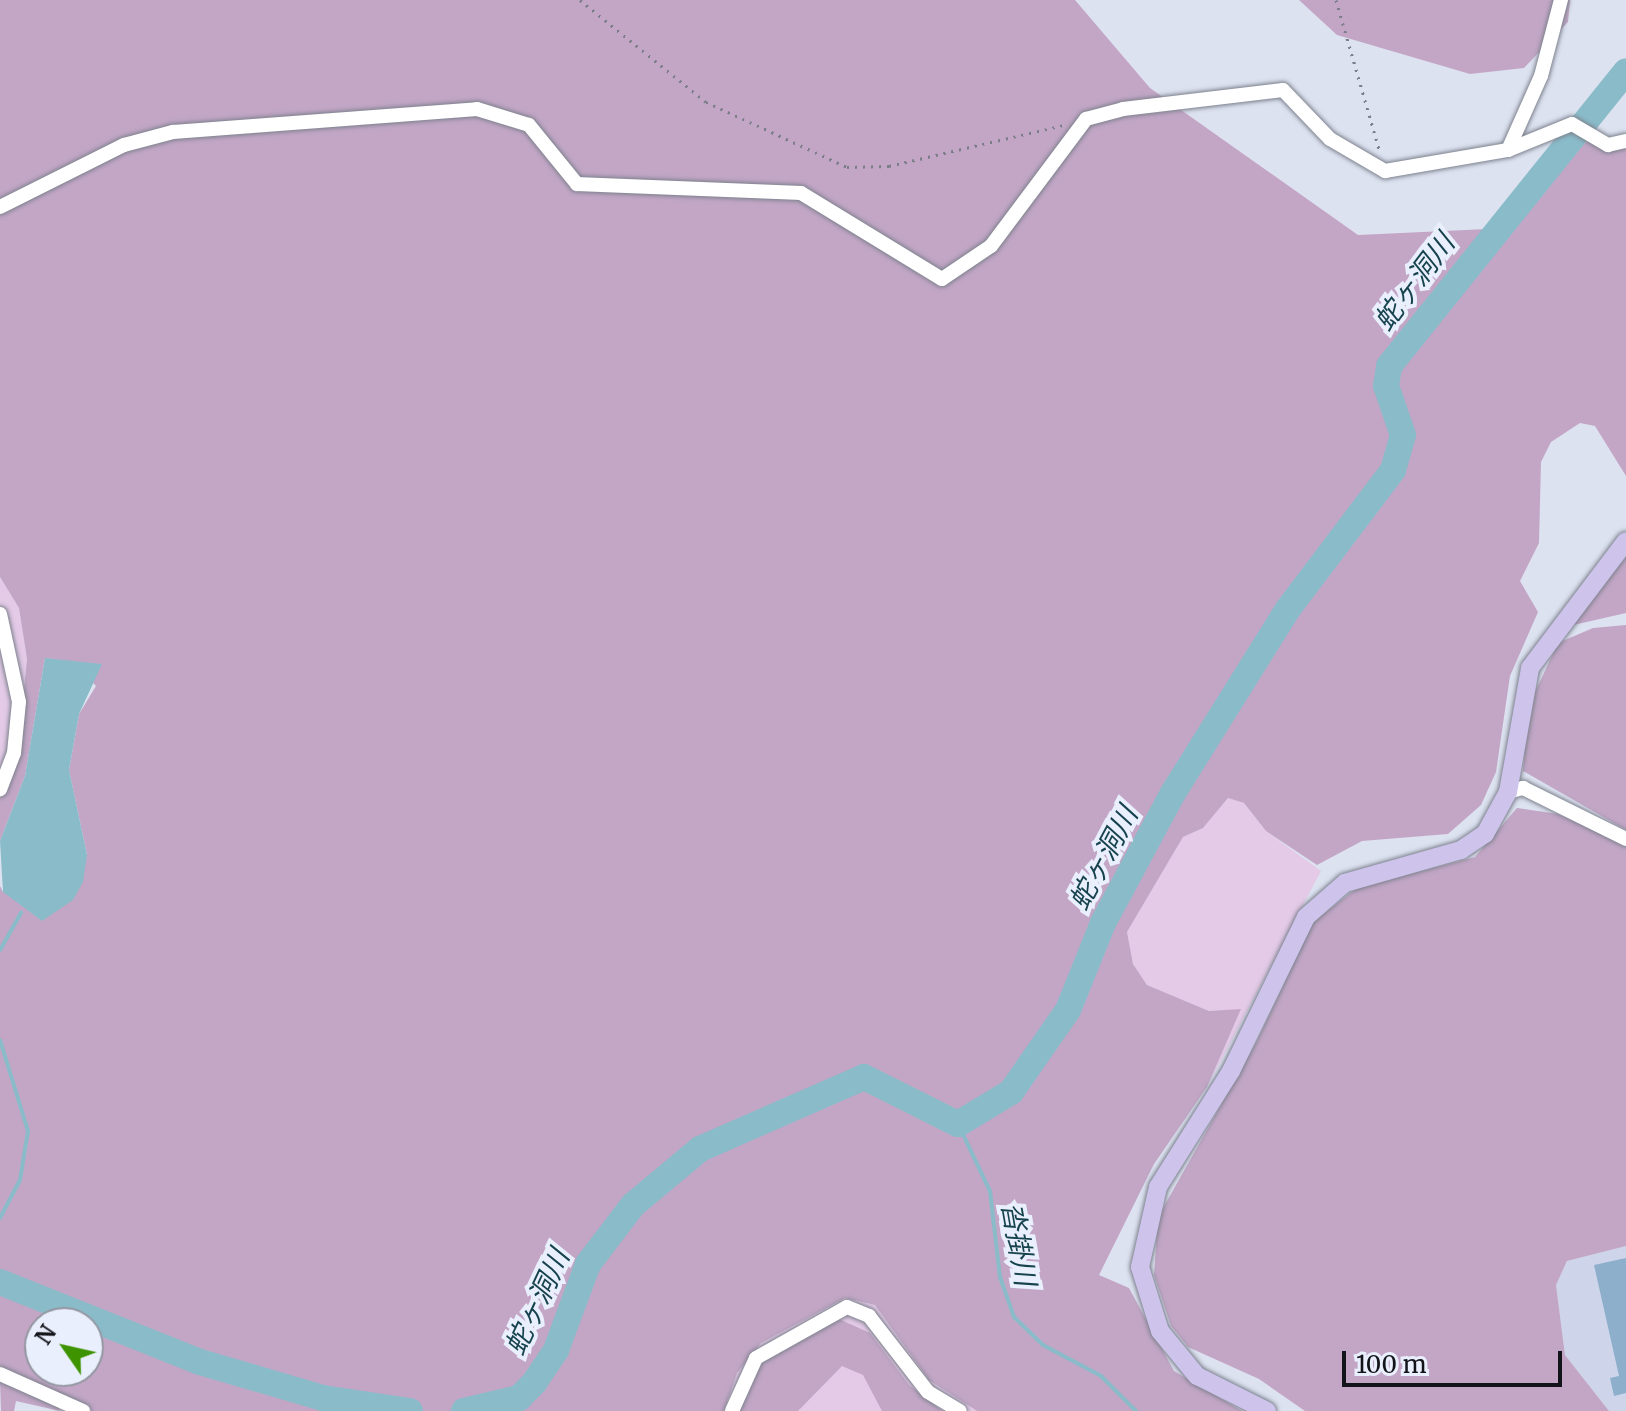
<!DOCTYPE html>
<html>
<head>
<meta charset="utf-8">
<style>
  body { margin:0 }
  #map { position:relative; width:1626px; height:1411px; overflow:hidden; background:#dde2f0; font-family:Merriweather,"Noto Sans JP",serif }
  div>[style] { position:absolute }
  .built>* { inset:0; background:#ced5ea }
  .green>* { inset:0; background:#e4cae7 }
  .forest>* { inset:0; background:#c3a6c6 }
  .water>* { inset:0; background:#8abbc9 }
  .stream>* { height:4px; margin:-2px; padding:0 2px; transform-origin:2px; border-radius:2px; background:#8abbc9 }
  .river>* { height:26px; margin:-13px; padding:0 13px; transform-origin:13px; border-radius:13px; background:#8abbc9 }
  .building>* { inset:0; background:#8dafcc }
  .path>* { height:3px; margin-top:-1.5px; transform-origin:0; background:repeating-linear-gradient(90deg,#7b7e88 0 2px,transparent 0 8px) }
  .roads { filter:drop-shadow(0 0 2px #7d828e) drop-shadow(0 0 2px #7d828e) }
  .minor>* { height:14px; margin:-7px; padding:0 7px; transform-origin:7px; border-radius:7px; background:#fff }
  .major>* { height:18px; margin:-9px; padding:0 9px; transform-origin:9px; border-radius:9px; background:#cec4eb }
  span { translate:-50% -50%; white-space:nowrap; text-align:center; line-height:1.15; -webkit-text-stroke:8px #eaeffd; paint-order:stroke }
  .water-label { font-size:28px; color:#17434e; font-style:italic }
  .north { position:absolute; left:24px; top:1307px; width:80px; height:80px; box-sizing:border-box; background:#eaeffd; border:2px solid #9497a2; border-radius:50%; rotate:304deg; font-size:22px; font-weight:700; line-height:32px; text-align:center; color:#131419 }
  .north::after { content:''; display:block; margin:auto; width:28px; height:36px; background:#3d9300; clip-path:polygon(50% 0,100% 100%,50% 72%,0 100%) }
  .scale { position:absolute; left:1342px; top:1351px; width:220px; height:36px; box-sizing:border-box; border:4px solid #131419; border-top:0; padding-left:10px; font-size:24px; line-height:28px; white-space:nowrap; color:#131419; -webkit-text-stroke:6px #eaeffd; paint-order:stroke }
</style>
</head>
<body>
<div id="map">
  <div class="built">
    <div style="clip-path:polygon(1626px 1246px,1626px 1411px,1609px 1411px,1565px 1355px,1556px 1285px,1567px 1261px)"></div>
  </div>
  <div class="green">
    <div style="clip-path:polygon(0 577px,19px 608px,27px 659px,19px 740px,0 797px)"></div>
    <div style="clip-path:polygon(1228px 798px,1244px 803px,1266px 831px,1321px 871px,1207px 1087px,1240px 1010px,1209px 1011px,1147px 985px,1133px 964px,1127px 932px,1183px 837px,1203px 828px)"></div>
    <div style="clip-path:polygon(845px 1298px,875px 1305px,929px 1380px,977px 1411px,724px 1411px,737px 1373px,761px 1343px)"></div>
  </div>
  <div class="forest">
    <div style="clip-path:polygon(evenodd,0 0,1075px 0,1150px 88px,1358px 235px,1508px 228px,1575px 150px,1588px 141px,1626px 149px,1626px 476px,1595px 426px,1580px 423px,1551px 442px,1541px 462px,1539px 543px,1520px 581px,1538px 612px,1510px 676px,1496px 772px,1481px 805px,1448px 834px,1362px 841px,1317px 865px,1266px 831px,1244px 803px,1228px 798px,1203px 828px,1183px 837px,1127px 932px,1133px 964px,1147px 985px,1209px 1011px,1241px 1009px,1207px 1087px,1154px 1164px,1099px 1275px,1129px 1288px,1174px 1371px,1242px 1411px,977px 1411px,929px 1380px,875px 1305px,845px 1298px,761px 1343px,737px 1373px,724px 1411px,92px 1411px,0 1368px,0 886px,3px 892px,87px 855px,69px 770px,79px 714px,96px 686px,73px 662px,45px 658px,25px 776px,0 841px,0 797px,19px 740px,27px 659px,19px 608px,0 577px,0 0,40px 1323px,88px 1323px,88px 1371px,40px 1371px,40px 1323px)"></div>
    <div style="clip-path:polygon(1299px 0,1570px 0,1568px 22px,1524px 68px,1470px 74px,1337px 35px)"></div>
    <div style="clip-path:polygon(1626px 557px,1626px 613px,1569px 626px)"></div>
    <div style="clip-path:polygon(1626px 625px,1626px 830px,1523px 771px,1528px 707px,1558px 643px,1593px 628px)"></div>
    <div style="clip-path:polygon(1517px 808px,1558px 814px,1626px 846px,1626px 1246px,1567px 1261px,1556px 1285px,1565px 1355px,1609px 1411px,1305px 1411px,1259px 1379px,1188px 1347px,1171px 1326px,1154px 1275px,1158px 1217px,1257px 1041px,1313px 922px,1357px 888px,1475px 857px)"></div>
    <div style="clip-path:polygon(839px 1319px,870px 1333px,909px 1385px,942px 1411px,882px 1411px,863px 1375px,842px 1366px,798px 1411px,739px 1411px,762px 1362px)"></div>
    <div style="clip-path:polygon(0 1382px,57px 1405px,60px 1411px,16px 1401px,14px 1411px,1px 1411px)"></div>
  </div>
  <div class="water">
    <div style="clip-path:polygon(45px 658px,102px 664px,79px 714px,69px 770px,87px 855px,83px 882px,73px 900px,42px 921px,3px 892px,0 841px,25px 776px)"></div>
  </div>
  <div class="stream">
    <div style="left:0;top:950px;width:43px;rotate:-60.4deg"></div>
    <div style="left:0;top:1040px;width:95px;rotate:72.9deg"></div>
    <div style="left:28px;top:1131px;width:50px;rotate:99.3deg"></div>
    <div style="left:20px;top:1180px;width:43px;rotate:117.8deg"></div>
    <div style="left:958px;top:1124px;width:74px;rotate:64.5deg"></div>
    <div style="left:990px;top:1191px;width:87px;rotate:83.4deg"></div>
    <div style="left:1000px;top:1277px;width:42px;rotate:70.7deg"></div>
    <div style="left:1014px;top:1317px;width:40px;rotate:44deg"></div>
    <div style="left:1043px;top:1345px;width:66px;rotate:28.1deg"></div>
    <div style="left:1101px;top:1376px;width:49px;rotate:45deg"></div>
  </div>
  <div class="river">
    <div style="left:0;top:1282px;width:215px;rotate:21.8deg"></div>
    <div style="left:200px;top:1362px;width:128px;rotate:16.3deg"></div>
    <div style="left:323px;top:1398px;width:88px;rotate:8.5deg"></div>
    <div style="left:464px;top:1411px;width:57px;rotate:-13.3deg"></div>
    <div style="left:519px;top:1398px;width:21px;rotate:-45deg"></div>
    <div style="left:534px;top:1383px;width:40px;rotate:-56deg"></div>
    <div style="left:556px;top:1350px;width:92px;rotate:-69.6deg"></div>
    <div style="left:588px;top:1264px;width:74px;rotate:-52.7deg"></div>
    <div style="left:633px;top:1205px;width:87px;rotate:-39.9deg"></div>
    <div style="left:700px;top:1149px;width:179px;rotate:-23.7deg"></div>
    <div style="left:864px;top:1077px;width:105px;rotate:26.6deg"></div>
    <div style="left:958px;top:1124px;width:62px;rotate:-31.1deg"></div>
    <div style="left:1011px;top:1092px;width:100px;rotate:-55.2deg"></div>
    <div style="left:1068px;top:1010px;width:94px;rotate:-68.1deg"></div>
    <div style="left:1103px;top:923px;width:148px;rotate:-61.7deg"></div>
    <div style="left:1173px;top:793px;width:217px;rotate:-58deg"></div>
    <div style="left:1288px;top:609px;width:174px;rotate:-52.9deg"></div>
    <div style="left:1393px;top:470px;width:36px;rotate:-74deg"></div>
    <div style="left:1403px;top:435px;width:52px;rotate:-109.1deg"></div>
    <div style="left:1386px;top:386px;width:20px;rotate:-81deg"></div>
    <div style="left:1389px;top:366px;width:378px;rotate:-51.2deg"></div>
  </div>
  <div class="building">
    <div style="clip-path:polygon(1626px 1258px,1626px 1393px,1614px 1396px,1610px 1378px,1619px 1376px,1594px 1265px)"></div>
  </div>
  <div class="path">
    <div style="left:580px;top:0;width:162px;rotate:39deg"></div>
    <div style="left:706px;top:102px;width:155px;rotate:24.7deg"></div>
    <div style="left:847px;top:167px;width:42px;rotate:-1.4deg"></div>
    <div style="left:889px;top:166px;width:180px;rotate:-13.2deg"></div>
    <div style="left:1336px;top:0;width:158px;rotate:73.9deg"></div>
  </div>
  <div class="roads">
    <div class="minor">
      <div style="left:1508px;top:150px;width:81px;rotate:-66deg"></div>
      <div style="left:1541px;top:76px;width:79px;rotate:-75.3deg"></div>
      <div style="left:0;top:207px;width:139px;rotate:-26.6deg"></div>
      <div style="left:124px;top:145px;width:51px;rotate:-14.9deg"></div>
      <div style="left:173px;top:132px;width:305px;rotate:-4.3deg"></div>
      <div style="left:477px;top:109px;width:54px;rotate:17.1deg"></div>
      <div style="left:529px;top:125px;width:76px;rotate:50.9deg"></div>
      <div style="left:577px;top:184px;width:224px;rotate:2.3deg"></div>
      <div style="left:801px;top:193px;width:165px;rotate:31.4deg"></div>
      <div style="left:942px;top:279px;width:59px;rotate:-34deg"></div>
      <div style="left:991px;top:246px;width:159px;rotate:-53.2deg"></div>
      <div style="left:1086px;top:119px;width:38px;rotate:-15deg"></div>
      <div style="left:1123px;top:109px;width:161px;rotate:-6.8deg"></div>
      <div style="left:1283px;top:90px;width:68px;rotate:46.2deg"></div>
      <div style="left:1330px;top:139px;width:64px;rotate:30.2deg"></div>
      <div style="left:1385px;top:171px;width:125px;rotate:-9.7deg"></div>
      <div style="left:1508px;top:150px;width:69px;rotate:-22.1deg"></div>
      <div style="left:1572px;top:124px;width:42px;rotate:30.3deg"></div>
      <div style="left:1608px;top:145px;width:18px;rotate:-13deg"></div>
      <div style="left:0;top:614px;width:90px;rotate:77.8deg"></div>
      <div style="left:19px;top:702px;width:51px;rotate:95.6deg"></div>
      <div style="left:14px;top:753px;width:39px;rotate:111deg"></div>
      <div style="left:1508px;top:792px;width:16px;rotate:-15deg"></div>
      <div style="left:1523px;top:788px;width:115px;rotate:26.3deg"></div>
      <div style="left:0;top:1374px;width:91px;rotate:24deg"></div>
      <div style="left:732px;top:1411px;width:58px;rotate:-65.6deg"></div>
      <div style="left:756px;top:1358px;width:104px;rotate:-29.3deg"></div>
      <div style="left:847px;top:1307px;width:24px;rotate:22deg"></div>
      <div style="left:869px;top:1316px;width:96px;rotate:52.2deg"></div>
      <div style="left:928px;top:1392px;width:37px;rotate:31deg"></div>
    </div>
    <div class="major">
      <div style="left:1267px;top:1411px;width:78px;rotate:-153.4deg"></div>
      <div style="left:1197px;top:1376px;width:58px;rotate:-129.4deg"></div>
      <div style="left:1160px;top:1331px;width:67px;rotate:-107.4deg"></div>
      <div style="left:1140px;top:1267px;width:82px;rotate:-77.3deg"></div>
      <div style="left:1158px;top:1187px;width:137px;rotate:-57.8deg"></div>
      <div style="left:1231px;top:1071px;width:171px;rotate:-64deg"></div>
      <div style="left:1306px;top:917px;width:52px;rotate:-41.1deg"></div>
      <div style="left:1345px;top:883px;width:121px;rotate:-15.9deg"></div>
      <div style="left:1461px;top:850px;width:29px;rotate:-34deg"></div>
      <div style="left:1485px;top:834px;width:48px;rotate:-61.3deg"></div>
      <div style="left:1508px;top:792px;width:126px;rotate:-79.9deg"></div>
      <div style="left:1530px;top:668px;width:159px;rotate:-52.9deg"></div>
    </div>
  </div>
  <div class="water-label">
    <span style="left:1414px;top:282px;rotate:-53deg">蛇ヶ洞川</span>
    <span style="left:1103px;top:858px;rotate:-62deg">蛇ヶ洞川</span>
    <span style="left:1019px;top:1244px;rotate:80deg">沓掛川</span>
    <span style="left:537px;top:1302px;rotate:-65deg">蛇ヶ洞川</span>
  </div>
  <div class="north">N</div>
  <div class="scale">100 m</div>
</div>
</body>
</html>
